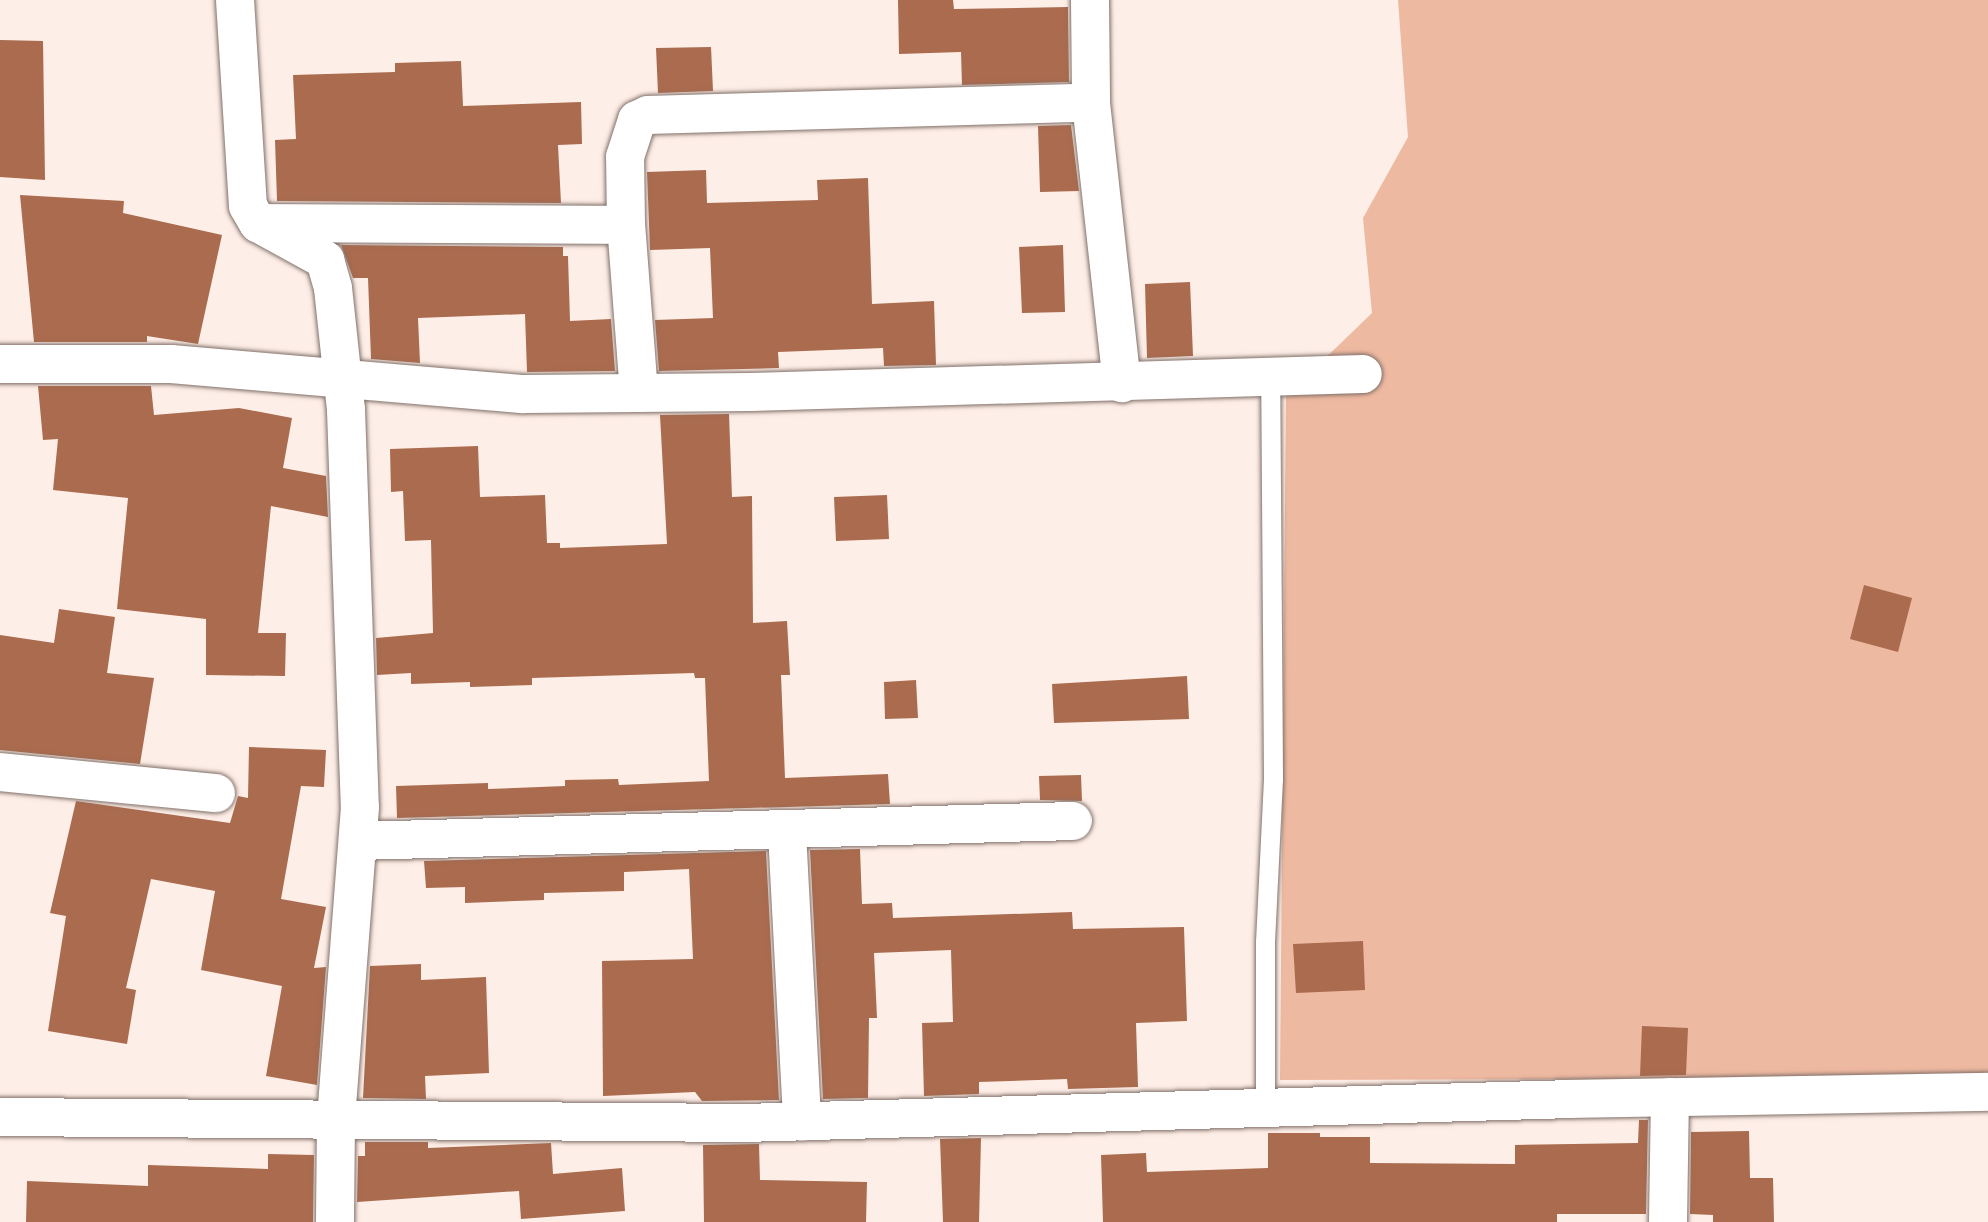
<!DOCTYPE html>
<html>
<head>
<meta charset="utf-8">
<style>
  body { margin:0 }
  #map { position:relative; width:1988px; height:1222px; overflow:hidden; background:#fdeee7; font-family:"Asap Condensed",sans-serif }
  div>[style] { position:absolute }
  .green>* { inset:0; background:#eeb9a1 }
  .building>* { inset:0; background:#aa6b4e }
  .roads { filter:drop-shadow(0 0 2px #817069) drop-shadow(0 0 2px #817069) }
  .service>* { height:19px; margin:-9.5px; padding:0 9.5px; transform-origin:9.5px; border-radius:9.5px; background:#fff }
  .minor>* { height:38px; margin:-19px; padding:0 19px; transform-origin:19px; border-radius:19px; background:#fff }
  span { translate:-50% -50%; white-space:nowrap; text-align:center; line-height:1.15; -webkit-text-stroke:5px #fdeee7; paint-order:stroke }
</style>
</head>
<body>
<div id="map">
  <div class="green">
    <div style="clip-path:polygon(1398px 0,1988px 0,1988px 1078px,1280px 1080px,1286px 396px,1372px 313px,1363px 218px,1408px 137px)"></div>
  </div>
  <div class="building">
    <div style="clip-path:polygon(898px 0,953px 0,954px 9px,1068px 7px,1069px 82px,962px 85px,961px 52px,899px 54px)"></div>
    <div style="clip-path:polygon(0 40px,43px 41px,45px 180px,0 177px)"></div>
    <div style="clip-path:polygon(711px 47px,713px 91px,658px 93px,656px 48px)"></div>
    <div style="clip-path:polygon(461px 61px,463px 106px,581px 102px,582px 144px,558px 145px,561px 203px,277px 201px,275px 140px,296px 139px,293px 75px,395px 72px,395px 63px)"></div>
    <div style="clip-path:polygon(1071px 125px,1079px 191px,1040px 192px,1038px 126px)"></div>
    <div style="clip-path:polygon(706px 170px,707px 203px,818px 200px,817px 180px,868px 178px,872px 304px,934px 301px,936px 365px,884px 366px,883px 348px,778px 352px,779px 368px,659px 371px,655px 320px,713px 318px,710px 248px,650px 250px,647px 172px)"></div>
    <div style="clip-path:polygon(20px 195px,124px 201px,123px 213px,222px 235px,198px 344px,147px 336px,147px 342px,34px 342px)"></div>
    <div style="clip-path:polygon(341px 245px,563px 247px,563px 256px,568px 256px,570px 321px,611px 319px,615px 371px,527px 372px,525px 314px,418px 318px,420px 363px,371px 359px,368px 278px,353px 278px)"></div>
    <div style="clip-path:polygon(1063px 245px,1065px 312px,1022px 313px,1019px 247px)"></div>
    <div style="clip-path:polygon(1190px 282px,1193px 356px,1147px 358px,1145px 284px)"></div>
    <div style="clip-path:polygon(38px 386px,151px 386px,154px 415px,239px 408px,292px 418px,283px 468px,326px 476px,328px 517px,271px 506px,258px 633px,286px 633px,285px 676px,206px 675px,206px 619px,117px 609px,128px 498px,53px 490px,58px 439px,43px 440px)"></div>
    <div style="clip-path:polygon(729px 414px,732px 497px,752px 496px,753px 623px,787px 621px,790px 675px,781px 675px,785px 778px,888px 774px,890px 804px,397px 818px,396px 786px,488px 783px,488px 789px,565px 786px,565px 780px,618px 779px,619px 785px,709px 781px,705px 678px,695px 678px,694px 673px,532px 678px,532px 685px,470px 687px,470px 682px,411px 684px,411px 673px,377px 675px,376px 638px,433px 633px,431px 540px,405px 541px,403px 491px,391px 492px,390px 449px,478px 446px,480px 497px,545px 495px,547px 543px,560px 543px,560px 548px,667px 544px,660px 415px)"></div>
    <div style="clip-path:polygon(887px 495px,889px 539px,836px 541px,834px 497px)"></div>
    <div style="clip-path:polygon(1864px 585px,1912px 598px,1898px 652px,1850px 639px)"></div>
    <div style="clip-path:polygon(59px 609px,115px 617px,107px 673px,154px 678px,140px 764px,0 750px,0 635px,54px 643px)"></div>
    <div style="clip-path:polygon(1187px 676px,1189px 719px,1054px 723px,1052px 684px)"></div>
    <div style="clip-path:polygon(916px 680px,918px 718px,885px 719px,884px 682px)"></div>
    <div style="clip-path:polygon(249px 747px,326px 750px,324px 787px,301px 786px,281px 899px,326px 907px,314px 968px,326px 967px,317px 1085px,266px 1076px,282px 986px,201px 970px,215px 891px,151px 879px,126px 988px,136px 990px,127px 1044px,48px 1031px,66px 916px,50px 913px,76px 801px,230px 823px,238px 796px,248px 798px)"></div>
    <div style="clip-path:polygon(1081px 775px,1082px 801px,1040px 800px,1039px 776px)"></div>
    <div style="clip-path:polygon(860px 849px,862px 904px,892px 903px,893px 918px,1072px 912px,1073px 929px,1184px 927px,1187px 1021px,1136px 1023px,1138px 1087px,1068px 1089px,1067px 1079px,979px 1082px,979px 1094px,924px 1096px,922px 1023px,953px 1022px,951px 950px,874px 953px,877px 1018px,869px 1018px,868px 1098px,823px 1099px,810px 850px)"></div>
    <div style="clip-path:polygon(766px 851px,779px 1100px,702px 1101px,695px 1092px,603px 1096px,602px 961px,693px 959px,689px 869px,624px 872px,624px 891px,544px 893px,544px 900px,465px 903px,465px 887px,426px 888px,424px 861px)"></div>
    <div style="clip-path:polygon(1363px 941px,1365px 990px,1296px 993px,1293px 944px)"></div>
    <div style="clip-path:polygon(421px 964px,421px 980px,486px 977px,489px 1073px,425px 1076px,426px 1099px,363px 1098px,370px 966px)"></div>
    <div style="clip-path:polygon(1642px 1026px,1688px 1028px,1686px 1075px,1640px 1076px)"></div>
    <div style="clip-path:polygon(1639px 1120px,1648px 1120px,1646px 1214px,1557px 1214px,1557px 1222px,1103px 1222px,1101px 1155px,1146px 1153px,1147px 1172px,1268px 1168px,1268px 1133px,1320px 1133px,1320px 1137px,1370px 1137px,1370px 1163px,1515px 1164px,1515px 1145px,1638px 1143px)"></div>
    <div style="clip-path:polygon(1749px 1131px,1750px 1178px,1773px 1178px,1774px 1222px,1713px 1222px,1713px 1215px,1690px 1214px,1691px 1132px)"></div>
    <div style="clip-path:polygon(981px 1138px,979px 1222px,943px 1222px,940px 1139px)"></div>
    <div style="clip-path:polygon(365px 1142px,428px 1142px,428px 1148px,551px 1143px,553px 1174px,622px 1168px,625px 1211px,521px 1219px,519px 1191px,357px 1202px,358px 1156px,365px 1156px)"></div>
    <div style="clip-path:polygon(759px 1144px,760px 1180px,867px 1182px,866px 1222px,704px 1222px,703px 1145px)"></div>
    <div style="clip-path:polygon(268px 1154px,314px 1155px,313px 1222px,26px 1222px,27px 1181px,148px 1186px,148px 1165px,268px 1169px)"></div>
  </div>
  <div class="roads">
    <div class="service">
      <div style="left:1265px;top:1108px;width:166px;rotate:-90deg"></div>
      <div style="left:1265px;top:942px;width:164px;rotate:-87.2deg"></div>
      <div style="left:1273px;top:778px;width:401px;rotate:-90.4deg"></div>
    </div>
    <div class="minor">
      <div style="left:235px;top:0;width:206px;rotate:86.4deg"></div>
      <div style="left:248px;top:206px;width:20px;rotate:60deg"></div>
      <div style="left:258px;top:223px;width:77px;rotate:28.9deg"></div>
      <div style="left:325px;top:260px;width:29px;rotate:74deg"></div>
      <div style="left:333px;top:288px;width:123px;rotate:83.9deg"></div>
      <div style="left:346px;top:410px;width:397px;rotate:88deg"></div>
      <div style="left:360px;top:807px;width:316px;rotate:94.4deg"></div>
      <div style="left:336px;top:1122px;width:100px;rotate:90.6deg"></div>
      <div style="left:1090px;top:0;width:103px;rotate:89.4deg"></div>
      <div style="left:1091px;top:103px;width:282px;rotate:83.7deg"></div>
      <div style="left:267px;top:223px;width:359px;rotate:0.3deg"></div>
      <div style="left:0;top:364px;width:171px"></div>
      <div style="left:171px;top:364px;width:354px;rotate:4.9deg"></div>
      <div style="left:524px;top:394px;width:227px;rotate:-0.5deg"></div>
      <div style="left:751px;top:392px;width:612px;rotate:-1.68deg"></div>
      <div style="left:639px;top:393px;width:169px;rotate:-94.4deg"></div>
      <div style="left:626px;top:225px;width:68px;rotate:-90.8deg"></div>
      <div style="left:625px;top:157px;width:39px;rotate:-72deg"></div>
      <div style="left:637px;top:120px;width:12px;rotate:-24deg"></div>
      <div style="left:648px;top:115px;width:443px;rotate:-1.6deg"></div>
      <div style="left:0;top:772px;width:217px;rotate:5.6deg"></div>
      <div style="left:787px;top:832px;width:290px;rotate:87deg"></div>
      <div style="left:358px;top:841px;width:715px;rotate:-1.6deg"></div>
      <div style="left:0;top:1117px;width:744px;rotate:0.46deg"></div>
      <div style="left:744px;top:1123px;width:827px;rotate:-1.66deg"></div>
      <div style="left:1571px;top:1099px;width:417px;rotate:-1deg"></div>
      <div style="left:1668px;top:1222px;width:125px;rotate:-89.1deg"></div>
    </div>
  </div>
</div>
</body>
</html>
